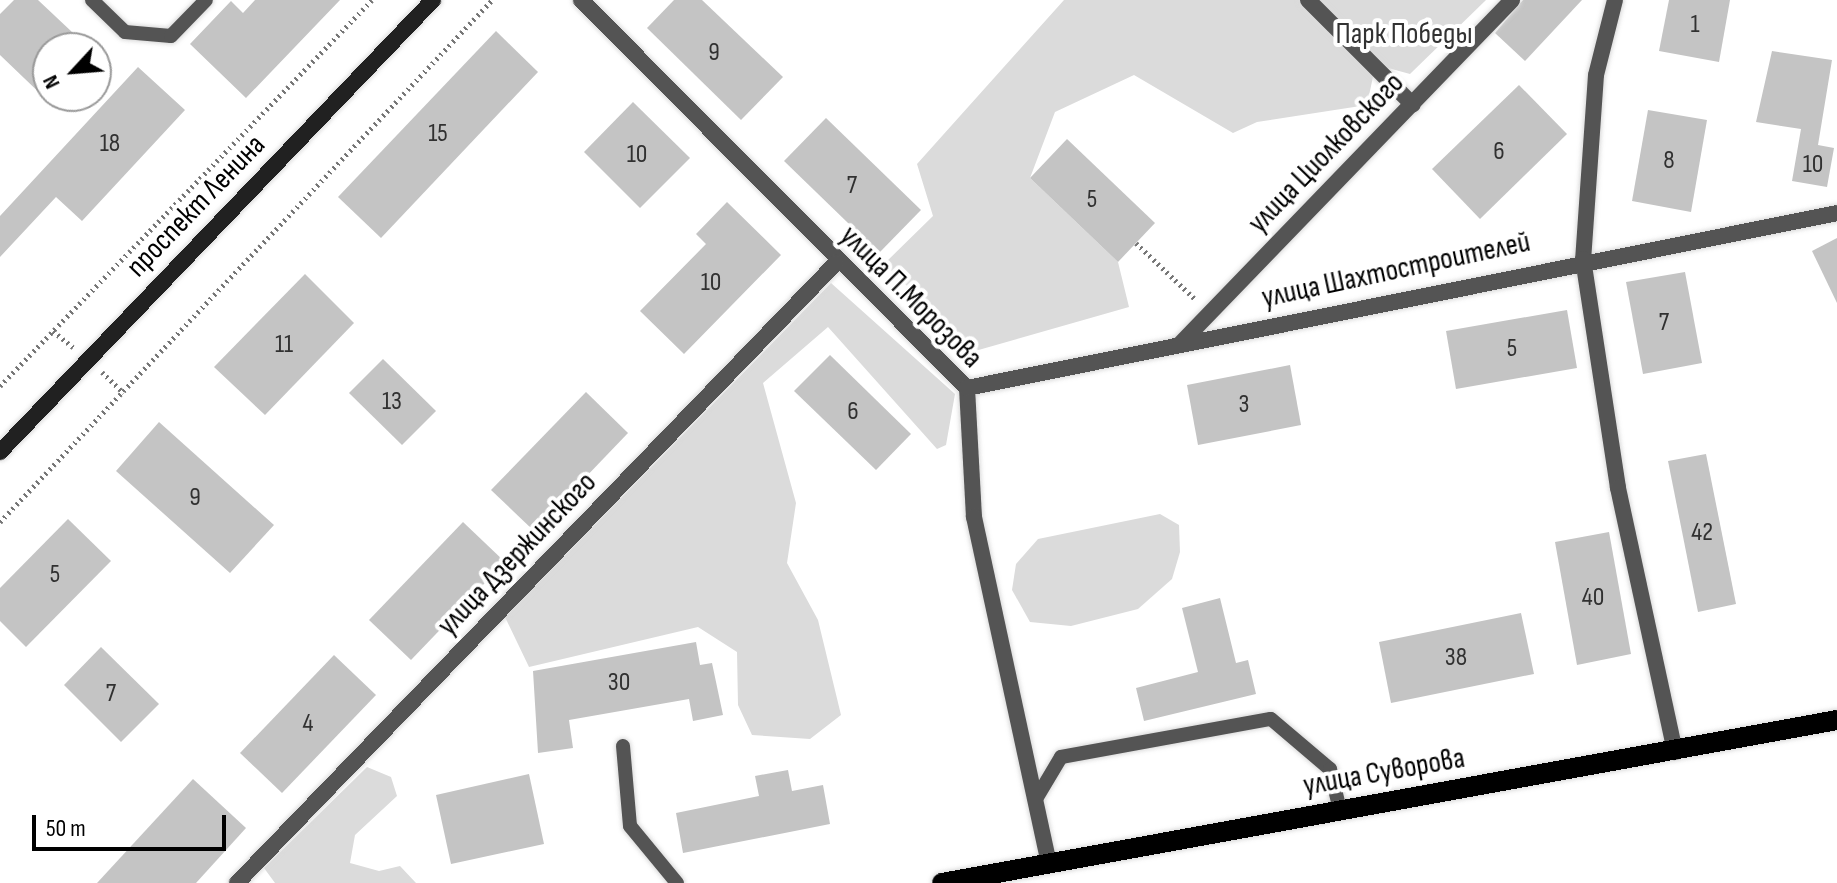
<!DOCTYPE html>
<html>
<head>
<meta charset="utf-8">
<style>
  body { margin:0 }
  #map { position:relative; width:1837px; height:883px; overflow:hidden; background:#fff; font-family:"Sofia Sans Condensed",sans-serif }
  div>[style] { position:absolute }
  .green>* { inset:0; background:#dbdbdb }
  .building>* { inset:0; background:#c4c4c4 }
  .path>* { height:5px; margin-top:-2.5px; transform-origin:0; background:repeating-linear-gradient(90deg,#767676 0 2px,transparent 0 6px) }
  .roads { filter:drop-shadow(0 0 2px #dbdbdb) drop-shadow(0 0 2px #dbdbdb) }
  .service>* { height:14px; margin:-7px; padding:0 7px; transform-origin:7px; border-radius:7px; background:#545454 }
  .minor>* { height:16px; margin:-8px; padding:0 8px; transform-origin:8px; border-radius:8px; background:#545454 }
  .secondary>* { height:16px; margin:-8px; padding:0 8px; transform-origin:8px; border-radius:8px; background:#212121 }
  .primary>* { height:20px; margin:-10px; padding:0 10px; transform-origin:10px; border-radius:10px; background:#000 }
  span { translate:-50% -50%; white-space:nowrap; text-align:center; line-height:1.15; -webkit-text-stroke:8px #fff; paint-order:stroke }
  .number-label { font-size:26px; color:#313131 }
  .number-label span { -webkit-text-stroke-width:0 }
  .park-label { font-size:30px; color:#323232 }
  .street-label { font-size:30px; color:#000 }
  .north { position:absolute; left:32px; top:32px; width:80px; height:80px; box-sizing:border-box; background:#fff; border:2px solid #999; border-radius:50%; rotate:244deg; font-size:22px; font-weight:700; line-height:32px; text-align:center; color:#000 }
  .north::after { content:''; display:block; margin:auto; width:28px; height:36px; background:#000; clip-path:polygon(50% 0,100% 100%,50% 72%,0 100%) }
  .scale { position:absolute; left:32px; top:815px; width:194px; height:36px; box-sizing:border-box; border:4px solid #000; border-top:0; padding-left:10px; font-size:24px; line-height:28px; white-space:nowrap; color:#000; -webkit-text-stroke:6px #fff; paint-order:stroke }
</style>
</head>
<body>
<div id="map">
  <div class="green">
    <div style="clip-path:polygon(1064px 0,1301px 0,1374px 72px,1367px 105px,1257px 122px,1233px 133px,1134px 75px,1055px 112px,1030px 178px,1118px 262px,1129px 307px,975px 351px,884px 264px,933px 216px,917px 164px)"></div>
    <div style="clip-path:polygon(1317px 0,1486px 0,1410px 74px,1388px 68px)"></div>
    <div style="clip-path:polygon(831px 283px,955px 394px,946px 445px,937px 449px,828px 327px,763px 383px,796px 503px,787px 563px,818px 620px,841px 715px,810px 739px,752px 735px,738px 705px,737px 652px,698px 627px,529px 667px,505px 617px)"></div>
    <div style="clip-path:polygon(1160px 514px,1179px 525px,1180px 552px,1172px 579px,1138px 609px,1071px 626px,1030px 622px,1012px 590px,1016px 564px,1038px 539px)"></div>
    <div style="clip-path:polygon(367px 767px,391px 777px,397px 796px,355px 835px,350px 863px,379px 871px,400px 866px,416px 883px,275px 883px,264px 868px)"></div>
  </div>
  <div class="building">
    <div style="clip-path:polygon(14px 0,38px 0,89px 48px,48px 48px,48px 101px,0 55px,0 14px)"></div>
    <div style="clip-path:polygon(255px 0,340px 0,246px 98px,190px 44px,231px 1px,243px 13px)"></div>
    <div style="clip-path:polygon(674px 0,702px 0,783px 77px,741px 120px,647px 28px)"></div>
    <div style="clip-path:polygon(1523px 0,1582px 0,1525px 61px,1495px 33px)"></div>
    <div style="clip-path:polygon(1669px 0,1730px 0,1719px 62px,1659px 51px)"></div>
    <div style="clip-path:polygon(496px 31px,538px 72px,381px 238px,338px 197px)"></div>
    <div style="clip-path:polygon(1772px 51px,1832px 60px,1818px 145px,1834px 148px,1827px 187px,1792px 181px,1801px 129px,1756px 122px)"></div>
    <div style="clip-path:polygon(138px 67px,185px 110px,82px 221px,56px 197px,0 257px,0 216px)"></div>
    <div style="clip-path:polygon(1519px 85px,1567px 134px,1480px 219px,1432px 169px)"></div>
    <div style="clip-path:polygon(633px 102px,690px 158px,640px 208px,584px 152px)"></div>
    <div style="clip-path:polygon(1648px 110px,1707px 120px,1691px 212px,1632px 201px)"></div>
    <div style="clip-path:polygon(826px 118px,921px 210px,879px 253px,784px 161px)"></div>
    <div style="clip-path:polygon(1067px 139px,1155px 223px,1118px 262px,1030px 178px)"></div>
    <div style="clip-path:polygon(727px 202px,781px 255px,684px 354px,640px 311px,706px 244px,696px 234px)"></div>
    <div style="clip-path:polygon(1837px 238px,1837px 303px,1812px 251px)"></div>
    <div style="clip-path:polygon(1685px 272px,1702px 363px,1643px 374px,1626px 282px)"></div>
    <div style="clip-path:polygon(305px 274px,354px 323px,265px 415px,214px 367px)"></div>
    <div style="clip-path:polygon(1567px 310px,1577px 368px,1456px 389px,1446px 331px)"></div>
    <div style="clip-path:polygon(830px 355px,911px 434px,876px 470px,794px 391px)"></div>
    <div style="clip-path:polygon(383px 359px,436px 411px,402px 445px,349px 393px)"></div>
    <div style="clip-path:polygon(1290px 365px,1301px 425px,1198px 445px,1187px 385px)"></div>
    <div style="clip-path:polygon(586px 392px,628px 433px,534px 531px,491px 490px)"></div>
    <div style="clip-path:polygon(159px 422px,274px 525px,230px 573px,116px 471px)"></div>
    <div style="clip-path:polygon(1706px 454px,1736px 604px,1698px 612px,1668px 461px)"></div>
    <div style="clip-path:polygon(68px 519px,111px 561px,26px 647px,0 621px,0 588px)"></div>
    <div style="clip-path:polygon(463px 522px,505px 562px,411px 660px,369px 620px)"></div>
    <div style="clip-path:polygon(1609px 532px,1631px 654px,1577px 665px,1555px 542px)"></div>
    <div style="clip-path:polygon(1220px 598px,1236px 663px,1248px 660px,1256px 694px,1144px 721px,1136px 688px,1198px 672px,1182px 608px)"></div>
    <div style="clip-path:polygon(1521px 613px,1534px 674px,1391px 703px,1379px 642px)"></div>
    <div style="clip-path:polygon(696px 642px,700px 665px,712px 663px,723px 715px,693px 721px,689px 699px,569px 720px,573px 748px,538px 753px,533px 671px)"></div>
    <div style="clip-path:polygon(101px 647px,159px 704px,121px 742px,64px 685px)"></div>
    <div style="clip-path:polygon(334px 655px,376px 695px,282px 793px,240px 753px)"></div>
    <div style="clip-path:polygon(788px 770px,792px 791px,823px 785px,830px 824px,683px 853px,676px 813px,759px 796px,755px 776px)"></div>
    <div style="clip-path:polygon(529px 774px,544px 844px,451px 864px,436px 795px)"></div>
    <div style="clip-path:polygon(193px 779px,246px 828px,196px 883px,97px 883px)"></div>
  </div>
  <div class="path">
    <div style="left:1136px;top:243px;width:83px;rotate:43.5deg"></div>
    <div style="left:53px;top:331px;width:26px;rotate:39deg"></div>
    <div style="left:102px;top:372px;width:30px;rotate:44deg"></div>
    <div style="left:0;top:386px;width:536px;rotate:-46.06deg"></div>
    <div style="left:0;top:522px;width:717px;rotate:-46.69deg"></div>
  </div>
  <div class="roads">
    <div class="service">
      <div style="left:92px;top:0;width:46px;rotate:44.1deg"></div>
      <div style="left:125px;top:32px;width:46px;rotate:5deg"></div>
      <div style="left:171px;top:36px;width:50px;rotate:-45.8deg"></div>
      <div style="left:623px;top:746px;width:80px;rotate:85deg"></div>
      <div style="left:630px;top:826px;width:74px;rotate:50.5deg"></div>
      <div style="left:1036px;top:799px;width:49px;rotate:-59.2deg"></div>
      <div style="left:1061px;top:757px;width:213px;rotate:-10.3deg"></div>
      <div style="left:1271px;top:719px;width:77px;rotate:40.3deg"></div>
      <div style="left:1330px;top:769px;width:42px;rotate:76.3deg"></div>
    </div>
    <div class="minor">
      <div style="left:581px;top:0;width:547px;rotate:45.15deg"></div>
      <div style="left:967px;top:388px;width:129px;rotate:86.9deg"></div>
      <div style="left:974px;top:517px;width:355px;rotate:77.8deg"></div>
      <div style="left:1308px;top:0;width:148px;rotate:45deg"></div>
      <div style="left:1615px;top:0;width:77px;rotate:104.2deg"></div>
      <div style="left:1596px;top:75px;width:184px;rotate:94deg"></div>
      <div style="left:1583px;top:259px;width:232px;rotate:81.3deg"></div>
      <div style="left:1618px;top:488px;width:270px;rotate:77.8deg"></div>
      <div style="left:1180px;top:344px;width:478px;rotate:-46deg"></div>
      <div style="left:967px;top:388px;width:887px;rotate:-11.37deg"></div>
      <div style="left:237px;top:883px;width:862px;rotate:-45.99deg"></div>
    </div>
    <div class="secondary">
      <div style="left:0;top:452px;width:626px;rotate:-46.23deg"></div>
    </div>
    <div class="primary">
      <div style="left:942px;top:883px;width:910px;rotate:-10.32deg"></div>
    </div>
  </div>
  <div class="number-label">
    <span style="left:1695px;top:25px">1</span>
    <span style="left:714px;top:53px">9</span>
    <span style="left:438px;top:134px">15</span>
    <span style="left:110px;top:144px">18</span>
    <span style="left:1499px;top:152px">6</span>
    <span style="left:637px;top:155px">10</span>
    <span style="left:1669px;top:161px">8</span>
    <span style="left:1813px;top:165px">10</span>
    <span style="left:852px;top:186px">7</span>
    <span style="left:1092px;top:200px">5</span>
    <span style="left:711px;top:283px">10</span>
    <span style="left:1664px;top:323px">7</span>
    <span style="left:284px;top:345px">11</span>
    <span style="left:1512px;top:349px">5</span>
    <span style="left:392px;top:402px">13</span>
    <span style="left:1244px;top:405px">3</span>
    <span style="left:853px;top:412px">6</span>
    <span style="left:195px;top:498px">9</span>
    <span style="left:1702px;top:533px">42</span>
    <span style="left:55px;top:575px">5</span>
    <span style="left:1593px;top:598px">40</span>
    <span style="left:1456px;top:658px">38</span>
    <span style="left:619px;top:683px">30</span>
    <span style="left:111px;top:694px">7</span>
    <span style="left:308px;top:724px">4</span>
  </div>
  <div class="park-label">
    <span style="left:1404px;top:34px">Парк Победы</span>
  </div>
  <div class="street-label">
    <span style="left:1326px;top:153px;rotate:-46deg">улица Циолковского</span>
    <span style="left:196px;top:206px;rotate:-46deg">проспект Ленина</span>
    <span style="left:1396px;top:270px;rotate:-12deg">улица Шахтостроителей</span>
    <span style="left:911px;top:297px;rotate:45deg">улица П.Морозова</span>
    <span style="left:517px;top:554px;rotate:-46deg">улица Дзержинского</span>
    <span style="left:1384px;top:772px;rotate:-10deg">улица Суворова</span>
  </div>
  <div class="north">N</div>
  <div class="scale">50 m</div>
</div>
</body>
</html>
